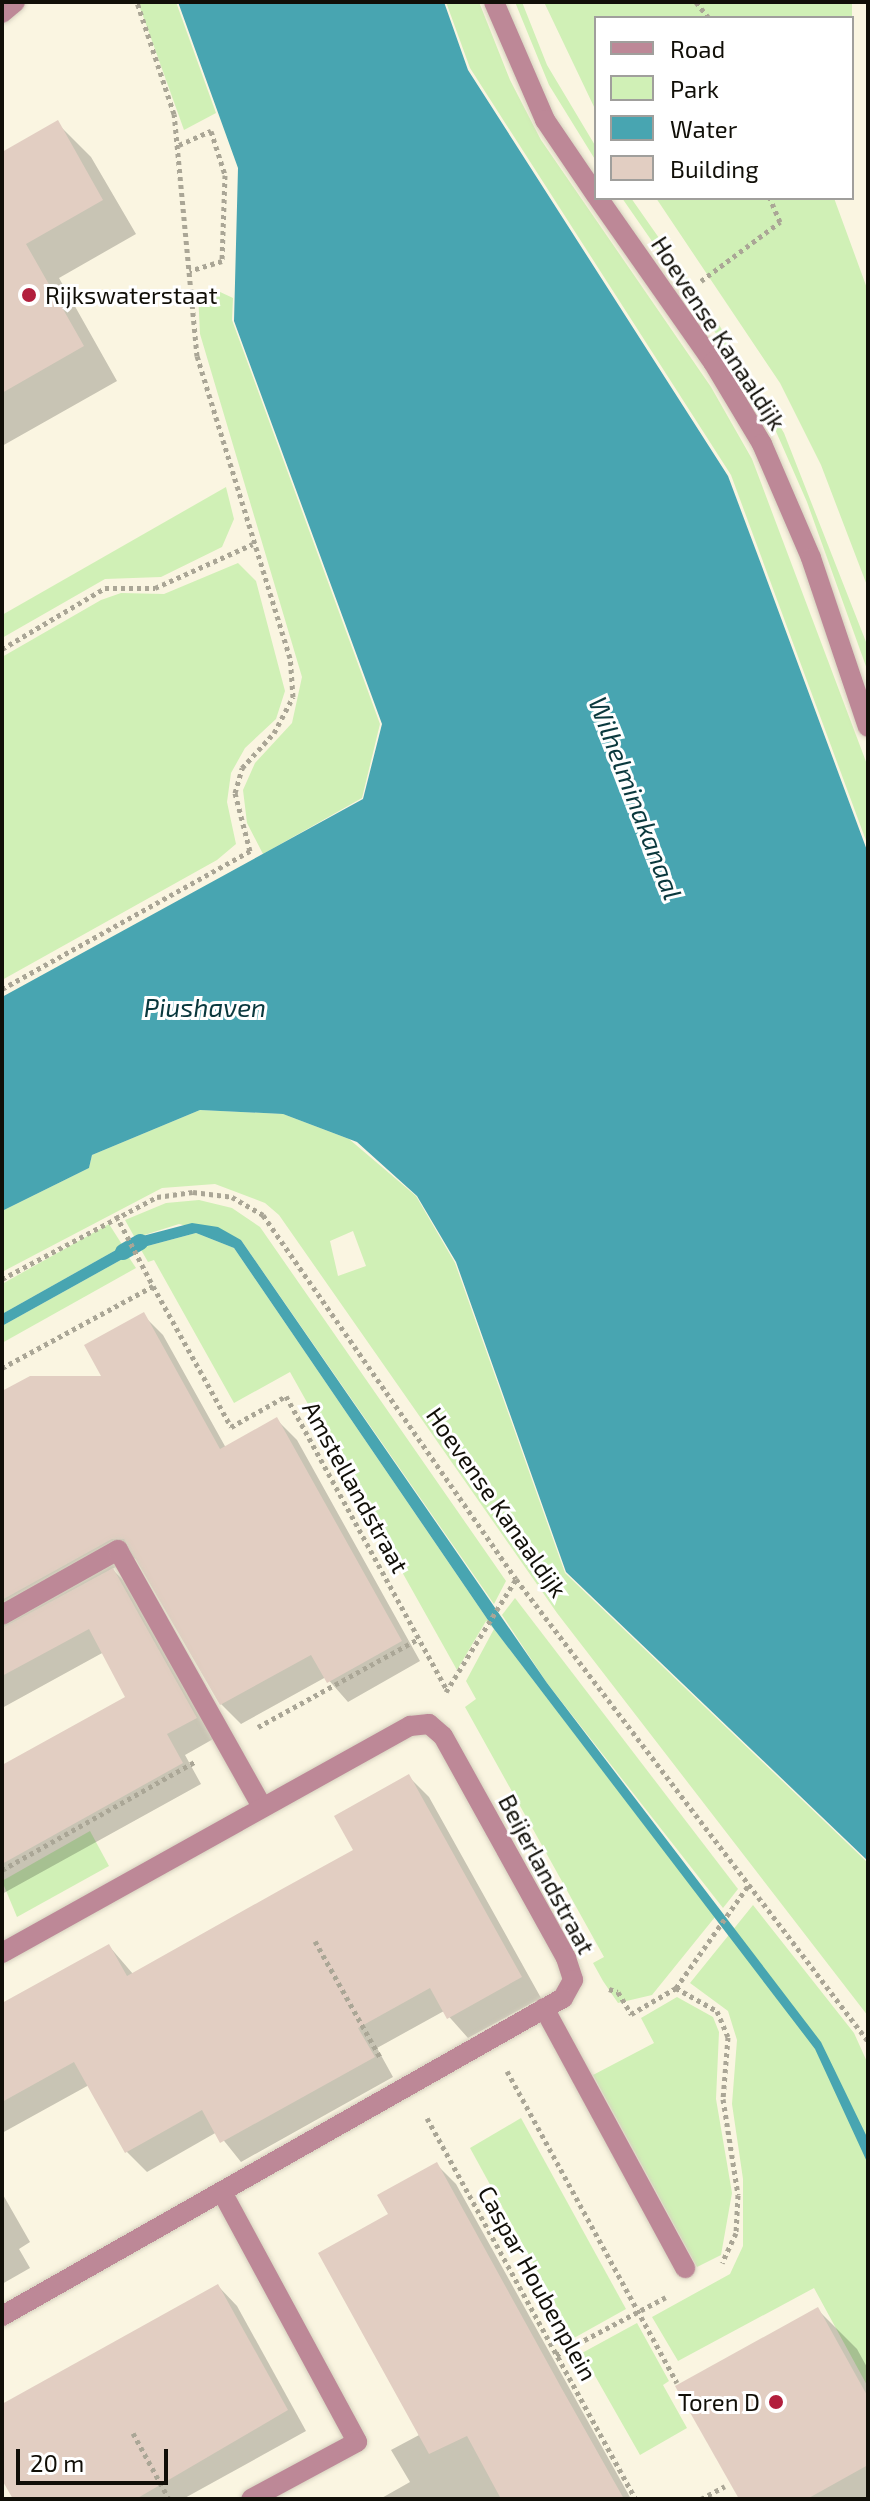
<!DOCTYPE html>
<html>
<head>
<meta charset="utf-8">
<style>
  body { margin:0 }
  #map { position:relative; width:870px; height:2501px; overflow:hidden; background:#faf5e1; font-family:"Exo 2",sans-serif }
  div>[style] { position:absolute }
  .green>* { inset:0; background:#d0f0b6 }
  .water>* { inset:0; background:#48a5b1 }
  .shadow>* { inset:0; background:#0003 }
  .stream>* { height:16px; margin:-8px; padding:0 8px; transform-origin:8px; border-radius:8px; background:#48a5b1 }
  .building>* { inset:0; background:#e2cec2 }
  .path>* { height:5px; margin-top:-2.5px; transform-origin:0; background:repeating-linear-gradient(90deg,#aaa696 0 4px,transparent 0 8px) }
  .roads { filter:drop-shadow(0 0 2px #d5d0be) drop-shadow(0 0 2px #d5d0be) }
  .lane>* { height:20px; margin:-10px; padding:0 10px; transform-origin:10px; border-radius:10px; background:#bd8897 }
  .street>* { height:20px; margin:-10px; padding:0 10px; transform-origin:10px; border-radius:10px; background:#bd8897 }
  .dots>* { width:22px; height:22px; translate:-50% -50%; box-sizing:border-box; border:4px solid #fff; border-radius:50% }
  span { translate:-50% -50%; white-space:nowrap; text-align:center; line-height:1.15; -webkit-text-stroke:6px #fff; paint-order:stroke }
  .poi-label { font-size:24px; color:#110f08 }
  .left { translate:0 -50%; text-align:left }
  .right { translate:-100% -50%; text-align:right }
  .street-label { font-size:24px; color:#110f08 }
  .water-label { font-size:26px; color:#0a383d; font-style:italic }
  .frame { position:absolute; inset:0; border:4px solid #110f08; pointer-events:none }
  .legend { position:absolute; left:594px; top:16px; width:260px; height:184px; box-sizing:border-box; background:#fff; border:2px solid #a09f9c; margin:0; padding:10px 14px; list-style:none; font-size:24px; color:#110f08 }
  .legend li { display:flex; align-items:center; gap:16px; height:40px }
  .legend b { width:40px; border:2px solid #a09f9c }
  .scale { position:absolute; left:16px; top:2449px; width:152px; height:36px; box-sizing:border-box; border:4px solid #110f08; border-top:0; padding-left:10px; font-size:24px; line-height:28px; white-space:nowrap; color:#110f08; -webkit-text-stroke:6px #fff; paint-order:stroke }
</style>
</head>
<body>
<div id="map">
  <div class="green">
    <div style="clip-path:polygon(138px 2px,176px 2px,216px 113px,184px 130px)"></div>
    <div style="clip-path:polygon(446px 2px,479px 2px,510px 80px,541px 140px,711px 387px,752px 459px,868px 767px,868px 846px,731px 475px,470px 68px)"></div>
    <div style="clip-path:polygon(515px 2px,522px 2px,547px 65px,596px 147px,596px 161px,549px 85px)"></div>
    <div style="clip-path:polygon(544px 2px,852px 2px,852px 18px,596px 18px,596px 111px)"></div>
    <div style="clip-path:polygon(622px 198px,631px 198px,715px 318px,784px 433px,868px 647px,868px 672px,807px 502px,774px 427px,733px 358px)"></div>
    <div style="clip-path:polygon(656px 198px,834px 198px,868px 291px,868px 588px,821px 465px,780px 383px)"></div>
    <div style="clip-path:polygon(218px 291px,233px 298px,232px 320px,380px 724px,362px 798px,263px 854px,247px 823px,243px 790px,255px 763px,292px 723px,302px 677px,200px 334px,198px 292px)"></div>
    <div style="clip-path:polygon(226px 487px,234px 519px,222px 547px,161px 577px,105px 579px,2px 638px,2px 615px)"></div>
    <div style="clip-path:polygon(238px 563px,256px 581px,285px 691px,276px 719px,245px 748px,231px 773px,227px 802px,236px 844px,217px 860px,2px 980px,2px 657px,101px 600px,121px 593px,164px 594px)"></div>
    <div style="clip-path:polygon(evenodd,200px 1110px,283px 1114px,349px 1139px,416px 1196px,455px 1263px,565px 1573px,868px 1863px,868px 2016px,557px 1613px,279px 1215px,265px 1203px,215px 1184px,162px 1188px,2px 1272px,2px 1211px,89px 1168px,92px 1155px,200px 1110px,353px 1231px,366px 1266px,338px 1276px,330px 1241px,353px 1231px)"></div>
    <div style="clip-path:polygon(199px 1200px,232px 1208px,260px 1227px,506px 1581px,494px 1604px,241px 1240px,179px 1224px,135px 1238px,125px 1220px,166px 1203px)"></div>
    <div style="clip-path:polygon(109px 1224px,123px 1246px,2px 1314px,2px 1284px)"></div>
    <div style="clip-path:polygon(196px 1233px,234px 1248px,494px 1629px,715px 1917px,652px 1995px,618px 2003px,603px 1981px,593px 1963px,604px 1957px,465px 1707px,476px 1699px,466px 1681px,494px 1629px,486px 1621px,457px 1670px,290px 1372px,234px 1403px,154px 1260px,148px 1262px,140px 1248px)"></div>
    <div style="clip-path:polygon(128px 1256px,136px 1268px,2px 1343px,2px 1326px)"></div>
    <div style="clip-path:polygon(515px 1598px,738px 1889px,723px 1908px,547px 1683px,502px 1615px)"></div>
    <div style="clip-path:polygon(90px 1831px,109px 1866px,17px 1917px,2px 1881px)"></div>
    <div style="clip-path:polygon(753px 1905px,854px 2033px,868px 2064px,868px 2387px,814px 2288px,678px 2361px,652px 2317px,730px 2274px,743px 2246px,743px 2179px,732px 2104px,737px 2040px,728px 2011px,690px 1983px)"></div>
    <div style="clip-path:polygon(677px 1997px,713px 2017px,719px 2032px,716px 2099px,732px 2193px,721px 2255px,697px 2267px,593px 2075px,654px 2043px,641px 2018px)"></div>
    <div style="clip-path:polygon(521px 2118px,626px 2309px,574px 2338px,470px 2148px)"></div>
    <div style="clip-path:polygon(637px 2323px,669px 2381px,663px 2385px,687px 2428px,640px 2455px,582px 2353px)"></div>
  </div>
  <div class="water">
    <div style="clip-path:polygon(178px 2px,444px 2px,468px 70px,728px 476px,761px 564px,868px 853px,868px 1861px,566px 1572px,456px 1262px,417px 1196px,357px 1142px,283px 1114px,200px 1110px,92px 1155px,89px 1168px,2px 1211px,2px 997px,363px 799px,382px 724px,234px 321px,238px 168px)"></div>
    <div style="clip-path:polygon(192px 1223px,218px 1227px,241px 1240px,547px 1683px,821px 2042px,868px 2139px,868px 2164px,815px 2049px,494px 1629px,234px 1248px,196px 1233px,140px 1248px,135px 1238px)"></div>
    <div style="clip-path:polygon(123px 1246px,128px 1256px,2px 1326px,2px 1314px)"></div>
  </div>
  <div class="shadow">
    <div style="clip-path:polygon(57px 123px,91px 157px,136px 234px,59px 278px,117px 381px,2px 446px,2px 154px)"></div>
    <div style="clip-path:polygon(143px 1315px,163px 1335px,226px 1448px,277px 1420px,297px 1440px,420px 1661px,348px 1702px,326px 1677px,241px 1724px,221px 1704px,141px 1560px,132px 1558px,112px 1569px,133px 1590px,215px 1738px,185px 1755px,201px 1784px,2px 1894px,2px 1766px,128px 1698px,104px 1652px,2px 1708px,2px 1394px,105px 1378px)"></div>
    <div style="clip-path:polygon(409px 1777px,429px 1797px,541px 1998px,468px 2038px,444px 2011px,377px 2048px,393px 2077px,241px 2162px,217px 2132px,147px 2172px,127px 2152px,89px 2085px,2px 2133px,2px 2005px,109px 1946px,133px 1974px,355px 1850px)"></div>
    <div style="clip-path:polygon(436px 2164px,456px 2184px,631px 2499px,380px 2499px,410px 2482px,391px 2450px,421px 2434px,391px 2215px)"></div>
    <div style="clip-path:polygon(2px 2193px,30px 2242px,19px 2249px,30px 2268px,2px 2284px)"></div>
    <div style="clip-path:polygon(218px 2286px,237px 2306px,306px 2431px,183px 2499px,14px 2499px,2px 2477px,2px 2407px)"></div>
    <div style="clip-path:polygon(818px 2310px,857px 2349px,868px 2369px,868px 2499px,740px 2499px)"></div>
  </div>
  <div class="stream">
    <div style="left:123px;top:1252px;width:20px;rotate:-30deg"></div>
  </div>
  <div class="building">
    <div style="clip-path:polygon(58px 120px,103px 200px,26px 244px,84px 346px,2px 393px,2px 152px)"></div>
    <div style="clip-path:polygon(144px 1312px,220px 1449px,277px 1417px,402px 1641px,327px 1683px,311px 1655px,220px 1705px,124px 1539px,112px 1539px,2px 1600px,2px 1391px,30px 1376px,101px 1376px,84px 1345px)"></div>
    <div style="clip-path:polygon(113px 1568px,197px 1718px,167px 1734px,183px 1763px,2px 1864px,2px 1765px,125px 1697px,89px 1629px,2px 1676px,2px 1628px)"></div>
    <div style="clip-path:polygon(409px 1774px,522px 1977px,447px 2019px,430px 1988px,358px 2028px,375px 2057px,220px 2143px,202px 2110px,125px 2153px,74px 2062px,2px 2102px,2px 2003px,109px 1944px,127px 1976px,282px 1889px,353px 1850px,334px 1816px)"></div>
    <div style="clip-path:polygon(437px 2162px,562px 2389px,624px 2499px,501px 2499px,467px 2436px,429px 2454px,318px 2253px,388px 2214px,377px 2195px)"></div>
    <div style="clip-path:polygon(218px 2284px,288px 2410px,136px 2499px,13px 2499px,2px 2480px,2px 2404px)"></div>
    <div style="clip-path:polygon(818px 2307px,868px 2397px,868px 2465px,807px 2499px,739px 2499px,675px 2386px)"></div>
  </div>
  <div class="path">
    <div style="left:696px;top:2px;width:21px;rotate:51deg"></div>
    <div style="left:179px;top:145px;width:35px;rotate:-24deg"></div>
    <div style="left:211px;top:131px;width:46px;rotate:72.3deg"></div>
    <div style="left:225px;top:175px;width:86px;rotate:92deg"></div>
    <div style="left:222px;top:261px;width:34px;rotate:163deg"></div>
    <div style="left:701px;top:281px;width:99px;rotate:-36.8deg"></div>
    <div style="left:780px;top:222px;width:26px;rotate:-113deg"></div>
    <div style="left:2px;top:649px;width:120px;rotate:-30.6deg"></div>
    <div style="left:105px;top:588px;width:50px"></div>
    <div style="left:155px;top:588px;width:107px;rotate:-24.2deg"></div>
    <div style="left:2px;top:989px;width:284px;rotate:-29.1deg"></div>
    <div style="left:250px;top:851px;width:60px;rotate:-104.5deg"></div>
    <div style="left:235px;top:793px;width:26px;rotate:-74deg"></div>
    <div style="left:242px;top:768px;width:47px;rotate:-47.6deg"></div>
    <div style="left:274px;top:733px;width:41px;rotate:-62.2deg"></div>
    <div style="left:293px;top:697px;width:39px;rotate:-94deg"></div>
    <div style="left:290px;top:658px;width:316px;rotate:-107.1deg"></div>
    <div style="left:197px;top:356px;width:243px;rotate:-95.4deg"></div>
    <div style="left:174px;top:114px;width:118px;rotate:-108.3deg"></div>
    <div style="left:116px;top:1215px;width:80px;rotate:62.5deg"></div>
    <div style="left:2px;top:1279px;width:175px;rotate:-27.9deg"></div>
    <div style="left:157px;top:1197px;width:36px;rotate:-8deg"></div>
    <div style="left:193px;top:1192px;width:39px;rotate:7deg"></div>
    <div style="left:232px;top:1197px;width:36px;rotate:30deg"></div>
    <div style="left:263px;top:1215px;width:443px;rotate:55.2deg"></div>
    <div style="left:516px;top:1579px;width:581px;rotate:52.7deg"></div>
    <div style="left:2px;top:1368px;width:172px;rotate:-28.5deg"></div>
    <div style="left:153px;top:1286px;width:161px;rotate:61deg"></div>
    <div style="left:231px;top:1427px;width:63px;rotate:-29.4deg"></div>
    <div style="left:286px;top:1396px;width:335px;rotate:61.3deg"></div>
    <div style="left:446px;top:1692px;width:133px;rotate:-58.2deg"></div>
    <div style="left:258px;top:1727px;width:183px;rotate:-28.8deg"></div>
    <div style="left:2px;top:1870px;width:223px;rotate:-29.3deg"></div>
    <div style="left:315px;top:1941px;width:135px;rotate:60.8deg"></div>
    <div style="left:676px;top:1988px;width:47px;rotate:29.3deg"></div>
    <div style="left:717px;top:2011px;width:28px;rotate:67deg"></div>
    <div style="left:728px;top:2037px;width:62px;rotate:94.6deg"></div>
    <div style="left:723px;top:2099px;width:97px;rotate:81.1deg"></div>
    <div style="left:738px;top:2195px;width:38px;rotate:93deg"></div>
    <div style="left:736px;top:2233px;width:33px;rotate:115deg"></div>
    <div style="left:609px;top:1989px;width:9px;rotate:18deg"></div>
    <div style="left:618px;top:1992px;width:26px;rotate:59deg"></div>
    <div style="left:631px;top:2014px;width:52px;rotate:-30deg"></div>
    <div style="left:676px;top:1988px;width:128px;rotate:-54.8deg"></div>
    <div style="left:507px;top:2071px;width:355px;rotate:61.4deg"></div>
    <div style="left:427px;top:2118px;width:435px;rotate:61.3deg"></div>
    <div style="left:556px;top:2355px;width:124px;rotate:-27.8deg"></div>
    <div style="left:133px;top:2433px;width:75px;rotate:61.4deg"></div>
    <div style="left:701px;top:2499px;width:27px;rotate:-28deg"></div>
  </div>
  <div class="roads">
    <div class="lane">
      <div style="left:2px;top:1615px;width:133px;rotate:-29.3deg"></div>
      <div style="left:118px;top:1550px;width:295px;rotate:60.7deg"></div>
      <div style="left:544px;top:2008px;width:296px;rotate:61.5deg"></div>
      <div style="left:222px;top:2192px;width:284px;rotate:61.6deg"></div>
      <div style="left:357px;top:2442px;width:120px;rotate:151.7deg"></div>
    </div>
    <div class="street">
      <div style="left:494px;top:2px;width:129px;rotate:66.6deg"></div>
      <div style="left:545px;top:120px;width:91px;rotate:55.8deg"></div>
      <div style="left:2px;top:13px;width:17px;rotate:-40deg"></div>
      <div style="left:598px;top:198px;width:200px;rotate:55deg"></div>
      <div style="left:713px;top:362px;width:96px;rotate:59.1deg"></div>
      <div style="left:762px;top:444px;width:124px;rotate:66.7deg"></div>
      <div style="left:811px;top:558px;width:178px;rotate:71.4deg"></div>
      <div style="left:2px;top:1953px;width:467px;rotate:-29.1deg"></div>
      <div style="left:410px;top:1726px;width:19px;rotate:-6deg"></div>
      <div style="left:429px;top:1724px;width:18px;rotate:41deg"></div>
      <div style="left:443px;top:1736px;width:254px;rotate:61deg"></div>
      <div style="left:566px;top:1958px;width:23px;rotate:72deg"></div>
      <div style="left:573px;top:1980px;width:21px;rotate:119deg"></div>
      <div style="left:563px;top:1998px;width:645px;rotate:150.45deg"></div>
    </div>
  </div>
  <div class="dots">
    <div style="left:29px;top:295px;background:#b21f3d"></div>
    <div style="left:776px;top:2402px;background:#b21f3d"></div>
  </div>
  <div class="poi-label">
    <span class="left" style="left:45px;top:295px">Rijkswaterstaat</span>
    <span class="right" style="left:760px;top:2402px">Toren D</span>
  </div>
  <div class="street-label">
    <span style="left:719px;top:333px;rotate:57deg">Hoevense Kanaaldijk</span>
    <span style="left:356px;top:1487px;rotate:61deg">Amstellandstraat</span>
    <span style="left:497px;top:1502px;rotate:55deg">Hoevense Kanaaldijk</span>
    <span style="left:547px;top:1874px;rotate:62deg">Beijerlandstraat</span>
    <span style="left:538px;top:2283px;rotate:61deg">Caspar Houbenplein</span>
  </div>
  <div class="water-label">
    <span style="left:636px;top:798px;rotate:69deg">Wilhelminakanaal</span>
    <span style="left:205px;top:1007px">Piushaven</span>
  </div>
  <div class="frame"></div>
  <ul class="legend">
  <li><b style="height:10px;background:#bd8897"></b>Road</li>
  <li><b style="height:22px;background:#d0f0b6"></b>Park</li>
  <li><b style="height:22px;background:#48a5b1"></b>Water</li>
  <li><b style="height:22px;background:#e2cec2"></b>Building</li>
  </ul>
  <div class="scale">20 m</div>
</div>
</body>
</html>
